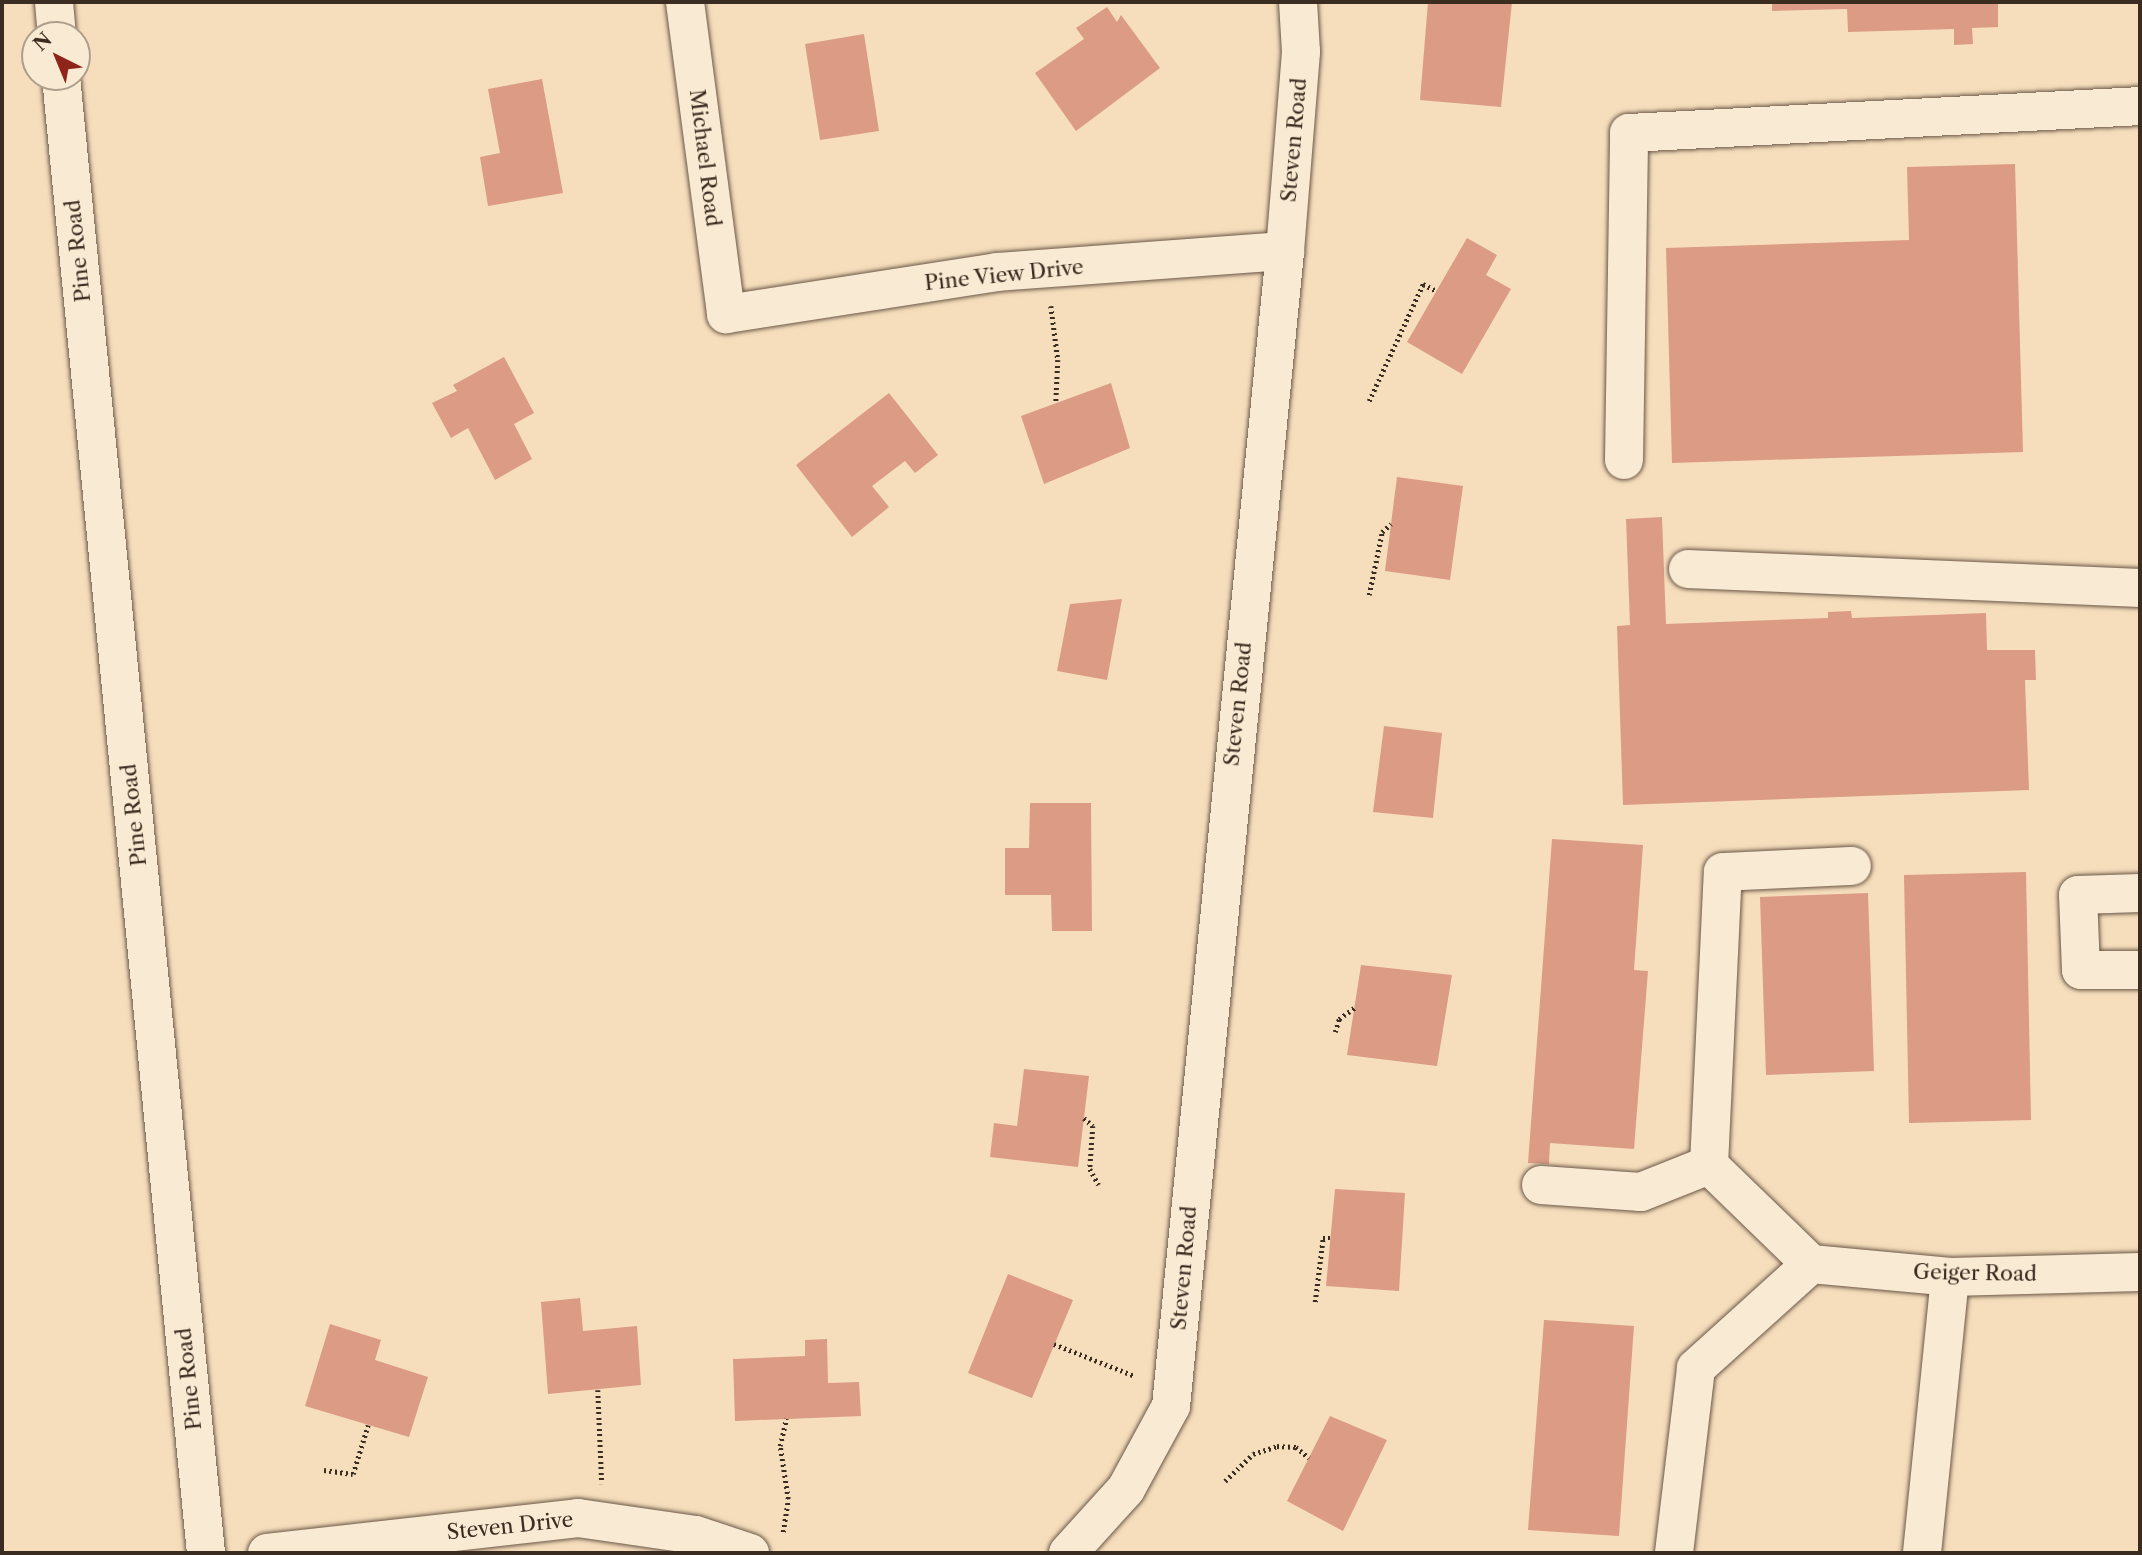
<!DOCTYPE html>
<html>
<head>
<meta charset="utf-8">
<style>
  body { margin:0 }
  #map { position:relative; width:2142px; height:1555px; overflow:hidden; background:#f6debc; font-family:"Libre Caslon Text",serif }
  div>[style] { position:absolute }
  .building>* { inset:0; background:#db9b85 }
  .path>* { height:4.5px; margin-top:-2.25px; transform-origin:0; background:repeating-linear-gradient(90deg,#3b2c21 0 2px,transparent 0 5.5px) }
  .roads { filter:drop-shadow(0 0 2px #6a5848) drop-shadow(0 0 2px #6a5848) }
  .minor>* { height:38px; margin:-19px; padding:0 19px; transform-origin:19px; border-radius:19px; background:#f9ead3 }
  span { translate:-50% -50%; white-space:nowrap; text-align:center; line-height:1.15; -webkit-text-stroke:7px #f9ead3; paint-order:stroke }
  .street-label { font-size:21px; color:#3b2c21 }
  .frame { position:absolute; inset:0; border:4px solid #3b2c21; pointer-events:none }
  .north { position:absolute; left:21px; top:21px; width:70px; height:70px; box-sizing:border-box; background:#f9ead3; border:2px solid #ad9e8c; border-radius:50%; rotate:317deg; font-size:19px; font-weight:700; line-height:28px; text-align:center; color:#3b2c21 }
  .north::after { content:''; display:block; margin:auto; width:24px; height:32px; background:#8f2418; clip-path:polygon(50% 0,100% 100%,50% 72%,0 100%) }
</style>
</head>
<body>
<div id="map">
  <div class="building">
    <div style="clip-path:polygon(1428px 2px,1512px 2px,1501px 107px,1420px 100px)"></div>
    <div style="clip-path:polygon(1772px 2px,1998px 2px,1998px 27px,1972px 28px,1973px 44px,1954px 45px,1954px 29px,1848px 32px,1847px 9px,1772px 11px)"></div>
    <div style="clip-path:polygon(1107px 7px,1117px 22px,1121px 15px,1160px 68px,1076px 131px,1035px 73px,1084px 39px,1076px 28px)"></div>
    <div style="clip-path:polygon(864px 34px,879px 131px,820px 140px,805px 44px)"></div>
    <div style="clip-path:polygon(542px 79px,563px 193px,488px 206px,480px 157px,500px 153px,488px 89px)"></div>
    <div style="clip-path:polygon(2015px 164px,2023px 452px,1672px 463px,1666px 248px,1909px 240px,1907px 167px)"></div>
    <div style="clip-path:polygon(1467px 238px,1497px 255px,1486px 275px,1511px 289px,1462px 374px,1407px 342px)"></div>
    <div style="clip-path:polygon(504px 357px,534px 413px,514px 424px,532px 459px,495px 480px,468px 428px,451px 438px,432px 403px,457px 391px,453px 385px)"></div>
    <div style="clip-path:polygon(1111px 383px,1130px 448px,1044px 484px,1021px 416px)"></div>
    <div style="clip-path:polygon(889px 393px,938px 455px,915px 473px,905px 461px,872px 486px,889px 507px,852px 537px,796px 465px)"></div>
    <div style="clip-path:polygon(1397px 477px,1463px 486px,1450px 580px,1385px 571px)"></div>
    <div style="clip-path:polygon(1662px 517px,1666px 624px,1828px 618px,1828px 612px,1851px 611px,1852px 618px,1986px 613px,1987px 650px,2035px 650px,2036px 680px,2025px 680px,2029px 790px,1623px 805px,1617px 626px,1630px 625px,1626px 519px)"></div>
    <div style="clip-path:polygon(1122px 599px,1107px 680px,1057px 671px,1070px 604px)"></div>
    <div style="clip-path:polygon(1384px 726px,1442px 733px,1433px 818px,1373px 812px)"></div>
    <div style="clip-path:polygon(1030px 803px,1091px 803px,1092px 931px,1052px 931px,1051px 895px,1005px 895px,1005px 848px,1029px 848px)"></div>
    <div style="clip-path:polygon(1552px 839px,1643px 845px,1634px 970px,1648px 971px,1634px 1149px,1550px 1143px,1549px 1164px,1528px 1163px)"></div>
    <div style="clip-path:polygon(2026px 872px,2031px 1120px,1909px 1123px,1904px 875px)"></div>
    <div style="clip-path:polygon(1868px 893px,1874px 1071px,1766px 1075px,1760px 897px)"></div>
    <div style="clip-path:polygon(1361px 965px,1452px 975px,1437px 1066px,1347px 1055px)"></div>
    <div style="clip-path:polygon(1024px 1069px,1089px 1076px,1078px 1167px,990px 1157px,994px 1123px,1017px 1126px)"></div>
    <div style="clip-path:polygon(1335px 1189px,1405px 1193px,1399px 1291px,1326px 1286px)"></div>
    <div style="clip-path:polygon(1008px 1274px,1073px 1300px,1032px 1398px,968px 1373px)"></div>
    <div style="clip-path:polygon(580px 1298px,583px 1331px,637px 1326px,641px 1385px,548px 1394px,541px 1302px)"></div>
    <div style="clip-path:polygon(1544px 1320px,1634px 1326px,1619px 1536px,1528px 1530px)"></div>
    <div style="clip-path:polygon(330px 1324px,381px 1340px,375px 1360px,428px 1377px,409px 1437px,305px 1406px)"></div>
    <div style="clip-path:polygon(827px 1339px,828px 1383px,859px 1382px,861px 1416px,735px 1421px,733px 1359px,805px 1356px,805px 1340px)"></div>
    <div style="clip-path:polygon(1330px 1416px,1387px 1440px,1343px 1531px,1287px 1501px)"></div>
  </div>
  <div class="path">
    <div style="left:1051px;top:306px;width:54px;rotate:82.6deg"></div>
    <div style="left:1058px;top:360px;width:42px;rotate:92.7deg"></div>
    <div style="left:1369px;top:401px;width:129px;rotate:-65.2deg"></div>
    <div style="left:1423px;top:284px;width:16px;rotate:27deg"></div>
    <div style="left:1369px;top:595px;width:64px;rotate:-78.3deg"></div>
    <div style="left:1382px;top:532px;width:12px;rotate:-42deg"></div>
    <div style="left:1335px;top:1032px;width:14px;rotate:-73deg"></div>
    <div style="left:1339px;top:1019px;width:19px;rotate:-36deg"></div>
    <div style="left:1084px;top:1118px;width:12px;rotate:42deg"></div>
    <div style="left:1093px;top:1126px;width:43px;rotate:94deg"></div>
    <div style="left:1090px;top:1169px;width:18px;rotate:61deg"></div>
    <div style="left:1315px;top:1302px;width:64px;rotate:-82.9deg"></div>
    <div style="left:1323px;top:1238px;width:7px"></div>
    <div style="left:1054px;top:1344px;width:87px;rotate:21.6deg"></div>
    <div style="left:598px;top:1390px;width:94px;rotate:87.6deg"></div>
    <div style="left:324px;top:1470px;width:29px;rotate:8deg"></div>
    <div style="left:353px;top:1474px;width:51px;rotate:-73deg"></div>
    <div style="left:1225px;top:1481px;width:39px;rotate:-44deg"></div>
    <div style="left:1253px;top:1454px;width:25px;rotate:-18deg"></div>
    <div style="left:1277px;top:1446px;width:19px;rotate:3deg"></div>
    <div style="left:1296px;top:1447px;width:17px;rotate:40deg"></div>
    <div style="left:783px;top:1532px;width:33px;rotate:-81deg"></div>
    <div style="left:788px;top:1499px;width:54px;rotate:-98.6deg"></div>
    <div style="left:780px;top:1446px;width:28px;rotate:-77deg"></div>
  </div>
  <div class="roads">
    <div class="minor">
      <div style="left:54px;top:2px;width:33px;rotate:85deg"></div>
      <div style="left:685px;top:2px;width:315px;rotate:82.5deg"></div>
      <div style="left:726px;top:314px;width:274px;rotate:-8.8deg"></div>
      <div style="left:997px;top:272px;width:289px;rotate:-4.2deg"></div>
      <div style="left:61px;top:77px;width:1483px;rotate:84.39deg"></div>
      <div style="left:1624px;top:460px;width:327px;rotate:-89.1deg"></div>
      <div style="left:1629px;top:133px;width:512px;rotate:-3.02deg"></div>
      <div style="left:1688px;top:569px;width:452px;rotate:2.4deg"></div>
      <div style="left:2140px;top:893px;width:62px;rotate:178.2deg"></div>
      <div style="left:2078px;top:895px;width:75px;rotate:87.7deg"></div>
      <div style="left:2081px;top:970px;width:59px"></div>
      <div style="left:1541px;top:1185px;width:100px;rotate:4deg"></div>
      <div style="left:1641px;top:1192px;width:73px;rotate:-21.7deg"></div>
      <div style="left:1811px;top:1264px;width:142px;rotate:-135.9deg"></div>
      <div style="left:1709px;top:1165px;width:293px;rotate:-87.3deg"></div>
      <div style="left:1723px;top:872px;width:129px;rotate:-2.7deg"></div>
      <div style="left:1811px;top:1264px;width:140px;rotate:5.3deg"></div>
      <div style="left:1950px;top:1277px;width:190px;rotate:-1.5deg"></div>
      <div style="left:267px;top:1553px;width:313px;rotate:-6.4deg"></div>
      <div style="left:578px;top:1518px;width:119px;rotate:8.2deg"></div>
      <div style="left:696px;top:1535px;width:57px;rotate:18.4deg"></div>
      <div style="left:1068px;top:1553px;width:86px;rotate:-47.8deg"></div>
      <div style="left:1126px;top:1489px;width:94px;rotate:-61.5deg"></div>
      <div style="left:1171px;top:1406px;width:1161px;rotate:-84.36deg"></div>
      <div style="left:1285px;top:251px;width:200px;rotate:-85.4deg"></div>
      <div style="left:1301px;top:52px;width:50px;rotate:-93.4deg"></div>
      <div style="left:1674px;top:1553px;width:186px;rotate:-83.2deg"></div>
      <div style="left:1696px;top:1368px;width:155px;rotate:-42.1deg"></div>
      <div style="left:1922px;top:1553px;width:277px;rotate:-84.2deg"></div>
    </div>
  </div>
  <div class="street-label">
    <span style="left:1294px;top:140px;rotate:-85deg">Steven Road</span>
    <span style="left:705px;top:158px;rotate:83deg">Michael Road</span>
    <span style="left:78px;top:251px;rotate:-96deg">Pine Road</span>
    <span style="left:1004px;top:275px;rotate:-6deg">Pine View Drive</span>
    <span style="left:1238px;top:704px;rotate:-84deg">Steven Road</span>
    <span style="left:134px;top:815px;rotate:-96deg">Pine Road</span>
    <span style="left:1184px;top:1268px;rotate:-85deg">Steven Road</span>
    <span style="left:1975px;top:1273px;rotate:1deg">Geiger Road</span>
    <span style="left:189px;top:1379px;rotate:-96deg">Pine Road</span>
    <span style="left:510px;top:1526px;rotate:-6deg">Steven Drive</span>
  </div>
  <div class="frame"></div>
  <div class="north">N</div>
</div>
</body>
</html>
